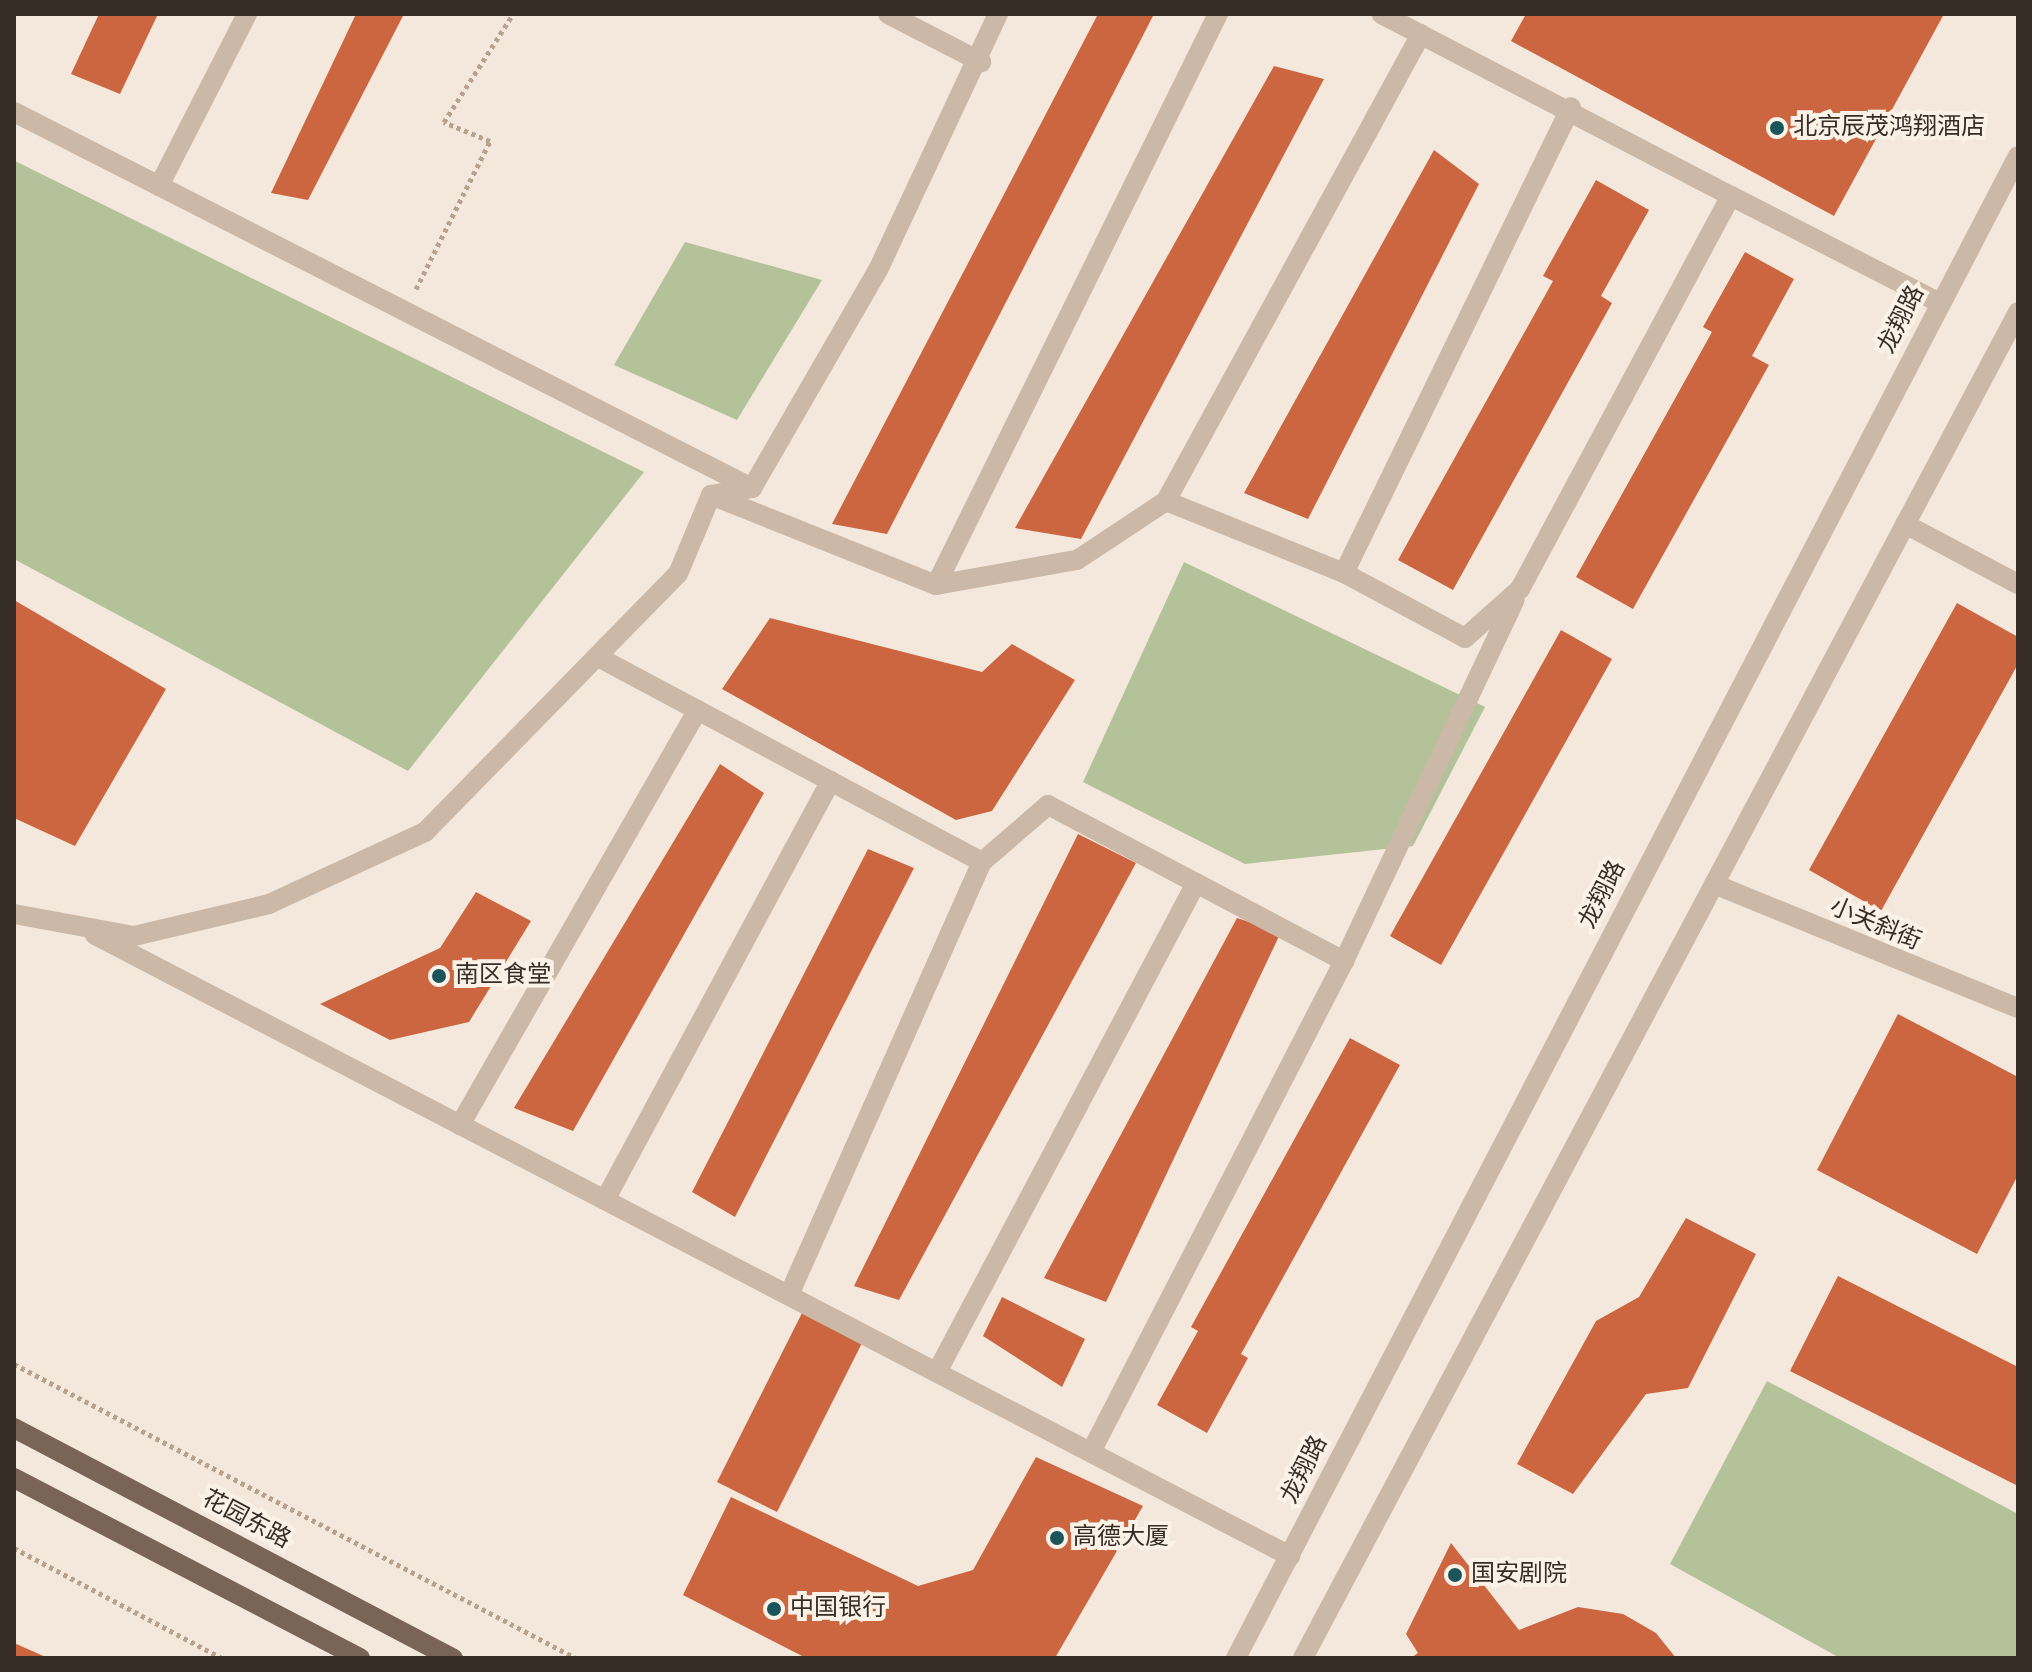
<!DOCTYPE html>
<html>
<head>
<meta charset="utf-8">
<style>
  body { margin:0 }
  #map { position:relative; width:2032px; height:1672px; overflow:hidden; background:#f3e8db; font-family:"Alegreya Sans","Noto Sans SC",sans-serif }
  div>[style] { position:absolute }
  .green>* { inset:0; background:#b4c29a }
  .building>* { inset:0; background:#cb6640 }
  .path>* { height:5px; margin-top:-2.5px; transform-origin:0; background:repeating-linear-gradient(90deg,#b7a290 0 4px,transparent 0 8px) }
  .minor>* { height:20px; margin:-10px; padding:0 10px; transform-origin:10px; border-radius:10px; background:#cbb8a6 }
  .major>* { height:20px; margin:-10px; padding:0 10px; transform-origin:10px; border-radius:10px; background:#7a6458 }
  .dots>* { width:22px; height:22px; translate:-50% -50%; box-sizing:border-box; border:4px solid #faf2e7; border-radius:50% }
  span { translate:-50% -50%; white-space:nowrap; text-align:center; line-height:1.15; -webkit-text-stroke:8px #faf2e7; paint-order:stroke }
  .poi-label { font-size:24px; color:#372d27 }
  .left { translate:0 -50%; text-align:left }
  .street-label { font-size:24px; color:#372d27 }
  .frame { position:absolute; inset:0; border:16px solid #372d27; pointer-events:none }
</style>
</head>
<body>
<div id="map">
  <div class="green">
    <div style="clip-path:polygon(15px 161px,644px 472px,408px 771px,14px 559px)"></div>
    <div style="clip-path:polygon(685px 242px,822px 280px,737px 420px,614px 365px)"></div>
    <div style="clip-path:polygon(1184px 562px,1485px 707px,1413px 846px,1245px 864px,1083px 782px)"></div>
    <div style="clip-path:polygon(1767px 1381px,2018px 1514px,2018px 1658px,1840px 1658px,1670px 1564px)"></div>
  </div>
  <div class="building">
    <div style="clip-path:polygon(99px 14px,158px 14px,120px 94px,71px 74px)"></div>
    <div style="clip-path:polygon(356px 14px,404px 14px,308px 200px,271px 193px)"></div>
    <div style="clip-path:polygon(1098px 14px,1154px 14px,887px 534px,832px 524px)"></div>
    <div style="clip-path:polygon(1526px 14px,1944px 14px,1834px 216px,1511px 41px)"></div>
    <div style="clip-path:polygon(1274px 66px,1324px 79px,1081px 539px,1015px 528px)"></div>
    <div style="clip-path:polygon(1434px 150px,1479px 184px,1308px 519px,1244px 493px)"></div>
    <div style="clip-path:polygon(1596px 180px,1649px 210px,1601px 296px,1612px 303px,1453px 590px,1398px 560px,1553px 281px,1543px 276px)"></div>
    <div style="clip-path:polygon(1745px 252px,1794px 279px,1752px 356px,1769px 365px,1633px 609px,1576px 577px,1712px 332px,1703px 327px)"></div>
    <div style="clip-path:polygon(14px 600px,166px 689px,75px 846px,14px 818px)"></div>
    <div style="clip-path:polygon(1957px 603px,2018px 637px,2018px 664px,1881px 911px,1809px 870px)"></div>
    <div style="clip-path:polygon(770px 618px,982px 672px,1012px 644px,1075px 680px,992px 811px,956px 820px,722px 689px)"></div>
    <div style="clip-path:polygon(1561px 630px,1612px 659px,1441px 965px,1390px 936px)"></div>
    <div style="clip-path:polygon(720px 764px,764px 793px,573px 1131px,514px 1108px)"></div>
    <div style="clip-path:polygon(1078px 834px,1136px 863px,899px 1300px,854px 1286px)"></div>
    <div style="clip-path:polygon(868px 849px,914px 868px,735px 1217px,692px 1192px)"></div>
    <div style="clip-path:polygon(476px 892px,531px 921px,469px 1022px,390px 1040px,320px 1004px,440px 948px)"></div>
    <div style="clip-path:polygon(1237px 918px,1281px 932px,1106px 1302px,1044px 1278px)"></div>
    <div style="clip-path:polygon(1898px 1014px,2018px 1077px,2018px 1175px,1977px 1254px,1817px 1170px)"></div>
    <div style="clip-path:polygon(1350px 1038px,1400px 1065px,1241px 1354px,1248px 1358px,1207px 1433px,1157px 1405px,1198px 1331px,1191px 1327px)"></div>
    <div style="clip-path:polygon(1686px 1218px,1756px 1254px,1688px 1388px,1646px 1394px,1573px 1494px,1517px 1464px,1596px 1321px,1639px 1297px)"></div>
    <div style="clip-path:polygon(1838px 1276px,2018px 1367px,2018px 1486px,1790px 1371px)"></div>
    <div style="clip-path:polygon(1002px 1297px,1085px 1339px,1062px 1387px,983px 1336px)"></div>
    <div style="clip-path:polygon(802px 1313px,862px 1343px,777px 1512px,717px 1482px)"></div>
    <div style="clip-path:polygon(1036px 1457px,1143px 1506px,1055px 1658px,806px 1658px,683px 1595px,731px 1497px,918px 1586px,973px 1570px)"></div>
    <div style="clip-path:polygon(1451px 1543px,1519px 1630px,1578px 1607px,1623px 1614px,1656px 1633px,1676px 1658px,1411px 1658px,1418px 1653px,1406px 1634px)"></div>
    <div style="clip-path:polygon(14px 1643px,48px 1658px,14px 1658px)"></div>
  </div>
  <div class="path">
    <div style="left:416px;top:289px;width:165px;rotate:-63.4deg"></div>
    <div style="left:490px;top:141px;width:50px;rotate:-157.6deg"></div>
    <div style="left:444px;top:122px;width:128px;rotate:-57.4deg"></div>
    <div style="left:14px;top:1364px;width:634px;rotate:27.62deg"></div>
    <div style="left:14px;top:1548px;width:235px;rotate:27.9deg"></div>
  </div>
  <div class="minor">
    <div style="left:888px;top:14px;width:105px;rotate:27.3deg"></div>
    <div style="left:14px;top:112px;width:828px;rotate:27deg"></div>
    <div style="left:159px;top:186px;width:193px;rotate:-62.9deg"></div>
    <div style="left:1731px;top:196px;width:235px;rotate:27.1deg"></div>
    <div style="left:711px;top:495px;width:242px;rotate:21.8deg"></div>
    <div style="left:936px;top:585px;width:143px;rotate:-10.1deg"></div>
    <div style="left:1077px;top:560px;width:107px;rotate:-33.5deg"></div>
    <div style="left:1166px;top:501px;width:192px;rotate:22deg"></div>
    <div style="left:1344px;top:573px;width:137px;rotate:28.2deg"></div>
    <div style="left:1465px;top:638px;width:74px;rotate:-41.7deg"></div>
    <div style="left:1520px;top:589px;width:446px;rotate:-61.8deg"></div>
    <div style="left:1731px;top:196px;width:394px;rotate:-152.5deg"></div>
    <div style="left:1166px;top:501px;width:532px;rotate:-61.36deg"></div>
    <div style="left:1905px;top:524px;width:128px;rotate:28deg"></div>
    <div style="left:1344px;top:573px;width:518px;rotate:-64.03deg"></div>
    <div style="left:936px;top:585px;width:637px;rotate:-63.72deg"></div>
    <div style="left:598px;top:657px;width:435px;rotate:28.1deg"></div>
    <div style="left:982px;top:862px;width:87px;rotate:-40.8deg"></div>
    <div style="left:1048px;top:805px;width:335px;rotate:27.8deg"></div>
    <div style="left:1344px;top:961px;width:399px;rotate:-64.7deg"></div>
    <div style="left:1714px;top:884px;width:328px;rotate:22.2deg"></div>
    <div style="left:14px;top:914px;width:122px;rotate:10.4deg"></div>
    <div style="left:134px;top:936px;width:139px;rotate:-13.3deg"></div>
    <div style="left:269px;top:904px;width:172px;rotate:-24.8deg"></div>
    <div style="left:425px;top:832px;width:361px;rotate:-45.6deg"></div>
    <div style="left:678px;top:574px;width:86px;rotate:-67.3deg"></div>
    <div style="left:711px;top:495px;width:42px;rotate:-9.7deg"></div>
    <div style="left:752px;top:488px;width:252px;rotate:-60deg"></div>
    <div style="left:878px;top:270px;width:283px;rotate:-64.9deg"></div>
    <div style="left:95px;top:935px;width:1347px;rotate:27.46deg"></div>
    <div style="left:460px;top:1125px;width:478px;rotate:-60.2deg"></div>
    <div style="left:605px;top:1200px;width:476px;rotate:-61.7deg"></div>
    <div style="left:789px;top:1295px;width:474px;rotate:-66deg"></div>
    <div style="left:937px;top:1372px;width:553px;rotate:-62.09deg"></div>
    <div style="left:1091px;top:1452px;width:552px;rotate:-62.74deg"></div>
    <div style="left:1236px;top:1658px;width:1693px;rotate:-62.5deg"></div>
    <div style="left:1303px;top:1658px;width:1524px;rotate:-62.02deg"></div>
  </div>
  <div class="major">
    <div style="left:14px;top:1428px;width:496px;rotate:27.7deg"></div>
    <div style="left:14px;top:1478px;width:390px;rotate:27.5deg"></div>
  </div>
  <div class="dots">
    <div style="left:1777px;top:128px;background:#1b545a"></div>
    <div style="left:439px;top:976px;background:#1b545a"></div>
    <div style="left:1057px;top:1538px;background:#1b545a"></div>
    <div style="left:1455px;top:1575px;background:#1b545a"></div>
    <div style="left:774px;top:1609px;background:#1b545a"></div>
  </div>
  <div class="poi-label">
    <span class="left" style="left:1793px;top:128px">北京辰茂鸿翔酒店</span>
    <span class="left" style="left:455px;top:976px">南区食堂</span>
    <span class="left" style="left:1073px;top:1538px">高德大厦</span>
    <span class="left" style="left:1471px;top:1575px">国安剧院</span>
    <span class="left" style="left:790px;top:1609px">中国银行</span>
  </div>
  <div class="street-label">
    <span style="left:1902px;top:320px;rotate:-63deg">龙翔路</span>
    <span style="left:1603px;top:895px;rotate:-63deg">龙翔路</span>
    <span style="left:1875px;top:925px;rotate:23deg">小关斜街</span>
    <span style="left:1305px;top:1470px;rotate:-63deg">龙翔路</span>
    <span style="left:246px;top:1520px;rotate:28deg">花园东路</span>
  </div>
  <div class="frame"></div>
</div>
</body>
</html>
